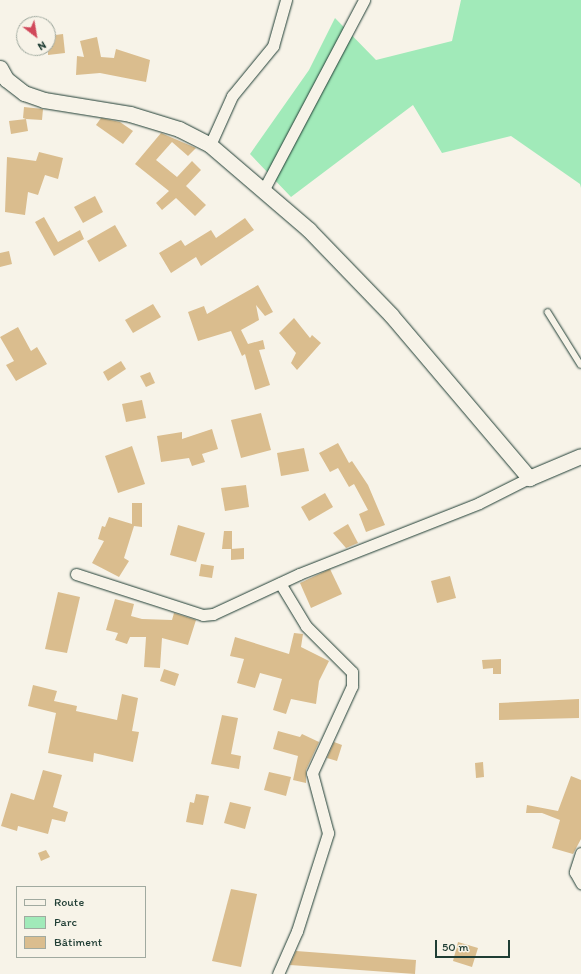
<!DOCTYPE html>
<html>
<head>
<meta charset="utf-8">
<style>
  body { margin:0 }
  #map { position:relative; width:581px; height:974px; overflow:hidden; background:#f7f3e8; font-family:Itim,sans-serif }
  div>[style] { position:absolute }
  .green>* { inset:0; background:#a1eab9 }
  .building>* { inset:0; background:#dabd8e }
  .roads { filter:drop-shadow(0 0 1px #1f3d34) drop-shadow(0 0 1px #1f3d34) }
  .lane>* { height:5.5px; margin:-2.75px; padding:0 2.75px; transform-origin:2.75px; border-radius:2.75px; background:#f7f3e8 }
  .street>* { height:11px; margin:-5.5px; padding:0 5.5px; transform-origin:5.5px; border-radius:5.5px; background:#f7f3e8 }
  .secondary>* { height:15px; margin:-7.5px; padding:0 7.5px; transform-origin:7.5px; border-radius:7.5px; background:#f7f3e8 }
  span { translate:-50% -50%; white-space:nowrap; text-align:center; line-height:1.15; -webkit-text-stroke:3px #f7f3e8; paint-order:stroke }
  .legend { position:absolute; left:16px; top:886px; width:130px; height:72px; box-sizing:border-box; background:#f7f3e8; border:1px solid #a1aaa0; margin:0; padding:5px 7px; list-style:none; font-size:12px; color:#1f3d34 }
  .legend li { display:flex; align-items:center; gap:8px; height:20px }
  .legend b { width:20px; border:1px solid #a1aaa0 }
  .north { position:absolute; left:16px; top:16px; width:40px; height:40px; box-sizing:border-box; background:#f7f3e8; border:1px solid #a1aaa0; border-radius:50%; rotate:149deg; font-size:11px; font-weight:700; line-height:16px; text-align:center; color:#1f3d34 }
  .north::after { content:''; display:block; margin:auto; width:14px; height:18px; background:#d1495b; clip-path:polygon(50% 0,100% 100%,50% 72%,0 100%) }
  .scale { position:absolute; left:435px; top:940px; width:75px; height:18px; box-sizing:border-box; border:2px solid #1f3d34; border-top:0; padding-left:5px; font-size:12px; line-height:14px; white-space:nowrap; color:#1f3d34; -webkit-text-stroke:3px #f7f3e8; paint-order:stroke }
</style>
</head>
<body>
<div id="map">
  <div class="green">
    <div style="clip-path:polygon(461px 0,581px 0,581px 188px,580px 184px,511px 136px,442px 153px,413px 105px,291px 197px,250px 154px,309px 70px,335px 18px,376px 60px,452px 41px)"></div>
  </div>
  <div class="building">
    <div style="clip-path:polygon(63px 34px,65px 53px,48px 55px,48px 36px)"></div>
    <div style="clip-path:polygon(97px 37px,101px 57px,114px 58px,116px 49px,150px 60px,146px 82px,100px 73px,76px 75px,77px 56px,84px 57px,80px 41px)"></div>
    <div style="clip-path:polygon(24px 107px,43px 109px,42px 120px,26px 119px,28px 131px,11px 134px,9px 121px,26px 119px,23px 118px)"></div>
    <div style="clip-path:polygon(101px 118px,120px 122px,133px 131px,123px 144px,96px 125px)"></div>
    <div style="clip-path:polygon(161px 133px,196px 148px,188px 156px,172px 142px,156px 160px,177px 177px,192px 161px,201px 170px,186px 186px,206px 205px,195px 216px,176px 198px,162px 210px,156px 203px,169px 191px,135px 164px)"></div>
    <div style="clip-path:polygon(39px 152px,63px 158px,58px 179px,45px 175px,38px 195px,28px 192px,25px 215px,5px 212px,7px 157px,36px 161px)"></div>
    <div style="clip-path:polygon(95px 196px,103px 212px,83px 223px,74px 207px)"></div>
    <div style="clip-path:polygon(44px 217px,58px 242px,80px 230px,84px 239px,54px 256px,35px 222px)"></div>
    <div style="clip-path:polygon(245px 218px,254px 230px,201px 266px,196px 257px,171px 273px,159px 253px,181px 240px,185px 246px,211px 230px,216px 238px)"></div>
    <div style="clip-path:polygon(115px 225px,127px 246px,99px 262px,87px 241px)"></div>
    <div style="clip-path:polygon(9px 251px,12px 264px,0 267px,0 253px)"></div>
    <div style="clip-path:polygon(258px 285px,273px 312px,265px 316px,256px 305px,259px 320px,241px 330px,248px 344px,263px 340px,265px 349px,259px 350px,270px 385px,255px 390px,245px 354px,242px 356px,231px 331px,198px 341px,188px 312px,204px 306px,207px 314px)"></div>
    <div style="clip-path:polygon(153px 304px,161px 317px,133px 333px,125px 320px)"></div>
    <div style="clip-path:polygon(294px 318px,310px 338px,312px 335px,321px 343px,297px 370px,291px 363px,296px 353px,279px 333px)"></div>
    <div style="clip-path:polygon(18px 327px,31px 351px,37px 347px,47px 364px,16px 381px,6px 365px,14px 361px,0 337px)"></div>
    <div style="clip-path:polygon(121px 361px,126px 369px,108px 381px,103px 372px)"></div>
    <div style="clip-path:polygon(150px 372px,155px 383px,146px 387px,140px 376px)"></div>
    <div style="clip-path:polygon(142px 400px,146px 418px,126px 422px,122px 404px)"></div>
    <div style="clip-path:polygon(261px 413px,271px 450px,241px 458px,231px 420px)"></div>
    <div style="clip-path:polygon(212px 429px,218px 449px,202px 454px,205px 462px,192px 466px,189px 458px,161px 462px,157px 436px,182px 432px,182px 439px)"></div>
    <div style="clip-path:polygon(338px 443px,349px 463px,352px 461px,368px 485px,385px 525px,366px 532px,359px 514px,368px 510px,354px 484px,349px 487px,338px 468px,330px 472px,319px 453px)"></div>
    <div style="clip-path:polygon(132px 446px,145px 484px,118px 493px,105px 456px)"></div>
    <div style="clip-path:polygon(304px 448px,309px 471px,281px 476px,277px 453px)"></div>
    <div style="clip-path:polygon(246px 485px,249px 507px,225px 511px,221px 488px)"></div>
    <div style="clip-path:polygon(325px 493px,333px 507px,309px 521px,301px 507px)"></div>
    <div style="clip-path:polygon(132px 503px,142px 503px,142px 527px,134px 526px,124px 558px,129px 561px,119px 577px,92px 563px,104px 541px,98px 539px,102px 526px,105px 527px,109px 517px,132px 524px)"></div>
    <div style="clip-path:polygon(348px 524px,358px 543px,346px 548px,333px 533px)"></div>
    <div style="clip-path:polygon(178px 525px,205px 533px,196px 562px,170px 555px)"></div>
    <div style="clip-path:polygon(224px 531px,232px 531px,232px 549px,222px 549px)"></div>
    <div style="clip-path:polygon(244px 548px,244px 559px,231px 560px,231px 549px)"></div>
    <div style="clip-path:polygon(201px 564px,214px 566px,212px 578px,199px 576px)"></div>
    <div style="clip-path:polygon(330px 569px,342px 594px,311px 608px,300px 583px)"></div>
    <div style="clip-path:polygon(450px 576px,456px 598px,437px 603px,431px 581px)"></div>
    <div style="clip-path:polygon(58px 592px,80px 597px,67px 653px,45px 649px)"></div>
    <div style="clip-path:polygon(115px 599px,134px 604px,131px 616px,142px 619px,172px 620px,174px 613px,196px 620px,188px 645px,162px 638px,160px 668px,144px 667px,146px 637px,130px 637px,127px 644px,115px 640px,118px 633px,106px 630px)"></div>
    <div style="clip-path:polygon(294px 633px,303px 634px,301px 647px,329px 661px,319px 681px,316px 704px,291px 699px,286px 714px,273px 710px,282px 679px,260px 673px,255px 688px,237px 683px,244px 659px,230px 656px,235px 637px,289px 654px)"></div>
    <div style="clip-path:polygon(501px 659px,501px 674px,493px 674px,493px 668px,483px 669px,482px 660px)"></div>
    <div style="clip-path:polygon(164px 669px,179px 674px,175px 686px,160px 681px)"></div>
    <div style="clip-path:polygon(33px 685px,57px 691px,54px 701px,77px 706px,76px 711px,117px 720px,122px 694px,138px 698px,132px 731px,139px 732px,133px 762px,94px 753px,93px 762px,48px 753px,56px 713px,28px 706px)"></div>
    <div style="clip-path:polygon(579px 699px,579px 718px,499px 720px,499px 703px)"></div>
    <div style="clip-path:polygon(222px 715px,238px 718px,231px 754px,241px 756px,239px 769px,211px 764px)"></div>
    <div style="clip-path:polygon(278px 731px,300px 737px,302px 734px,319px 742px,306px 770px,306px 783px,293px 780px,298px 756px,273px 749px)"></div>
    <div style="clip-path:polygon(334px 742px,342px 745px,337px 761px,327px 758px)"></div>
    <div style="clip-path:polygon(483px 762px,484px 777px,476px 778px,475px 763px)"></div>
    <div style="clip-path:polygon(43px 770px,62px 775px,53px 807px,68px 812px,65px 822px,52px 819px,48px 834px,18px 826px,17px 831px,1px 826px,11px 793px,34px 800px)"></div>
    <div style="clip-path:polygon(269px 772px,291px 777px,286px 796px,264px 790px)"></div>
    <div style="clip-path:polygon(571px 776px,581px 780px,581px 839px,573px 854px,552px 848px,560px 820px,542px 813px,526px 813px,527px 805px,558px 811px)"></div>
    <div style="clip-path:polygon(196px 794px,209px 796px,203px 825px,186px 822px,190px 802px,194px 803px)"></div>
    <div style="clip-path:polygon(230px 802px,251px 807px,245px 829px,224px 823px)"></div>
    <div style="clip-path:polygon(46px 850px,50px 857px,41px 861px,38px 853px)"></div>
    <div style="clip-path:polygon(231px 889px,257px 894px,241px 967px,212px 961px)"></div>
    <div style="clip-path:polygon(458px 942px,478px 948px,472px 967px,453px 961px)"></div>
    <div style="clip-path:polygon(296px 951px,416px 960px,415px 974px,290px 965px)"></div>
  </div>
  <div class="roads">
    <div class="lane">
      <div style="left:548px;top:312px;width:62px;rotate:58.1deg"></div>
    </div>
    <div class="street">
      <div style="left:210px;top:145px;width:54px;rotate:-65.8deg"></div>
      <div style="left:232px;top:96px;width:65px;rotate:-50.6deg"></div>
      <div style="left:273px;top:46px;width:48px;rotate:-74.2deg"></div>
      <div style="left:264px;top:189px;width:214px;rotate:-62.1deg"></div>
      <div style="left:76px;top:574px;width:133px;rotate:17.9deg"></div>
      <div style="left:203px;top:615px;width:10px;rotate:-6deg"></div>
      <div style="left:213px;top:614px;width:95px;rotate:-24.9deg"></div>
      <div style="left:299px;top:574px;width:193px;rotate:-21.5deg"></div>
      <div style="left:479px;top:503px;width:56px;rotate:-26.6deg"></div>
      <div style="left:581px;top:853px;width:20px;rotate:108deg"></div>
      <div style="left:575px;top:872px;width:13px;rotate:61deg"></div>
      <div style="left:278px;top:974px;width:47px;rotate:-66.2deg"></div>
      <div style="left:297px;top:931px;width:103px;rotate:-72.4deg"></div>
      <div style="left:328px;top:833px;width:62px;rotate:-104.9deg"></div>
      <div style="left:312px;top:773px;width:96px;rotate:-65.3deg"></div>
      <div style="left:352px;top:686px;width:14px;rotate:-90deg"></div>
      <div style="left:352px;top:672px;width:65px;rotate:-135deg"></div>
      <div style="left:306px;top:626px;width:50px;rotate:-121.2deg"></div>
    </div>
    <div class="secondary">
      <div style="left:0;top:68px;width:13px;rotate:61deg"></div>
      <div style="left:6px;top:79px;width:23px;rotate:38deg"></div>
      <div style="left:24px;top:93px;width:21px;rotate:19deg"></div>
      <div style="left:44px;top:100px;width:87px;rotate:9.2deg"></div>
      <div style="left:130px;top:114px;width:51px;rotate:17deg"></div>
      <div style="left:179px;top:129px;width:35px;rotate:27deg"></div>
      <div style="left:210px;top:145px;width:130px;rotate:40.6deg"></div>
      <div style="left:309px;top:230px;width:118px;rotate:46deg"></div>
      <div style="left:391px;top:315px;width:214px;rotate:49.7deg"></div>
      <div style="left:529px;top:478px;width:56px;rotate:-22.9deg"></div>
    </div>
  </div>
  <ul class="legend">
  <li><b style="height:5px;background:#f7f3e8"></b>Route</li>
  <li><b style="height:11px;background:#a1eab9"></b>Parc</li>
  <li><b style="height:11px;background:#dabd8e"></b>Bâtiment</li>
  </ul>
  <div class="north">N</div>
  <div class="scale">50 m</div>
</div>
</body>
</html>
